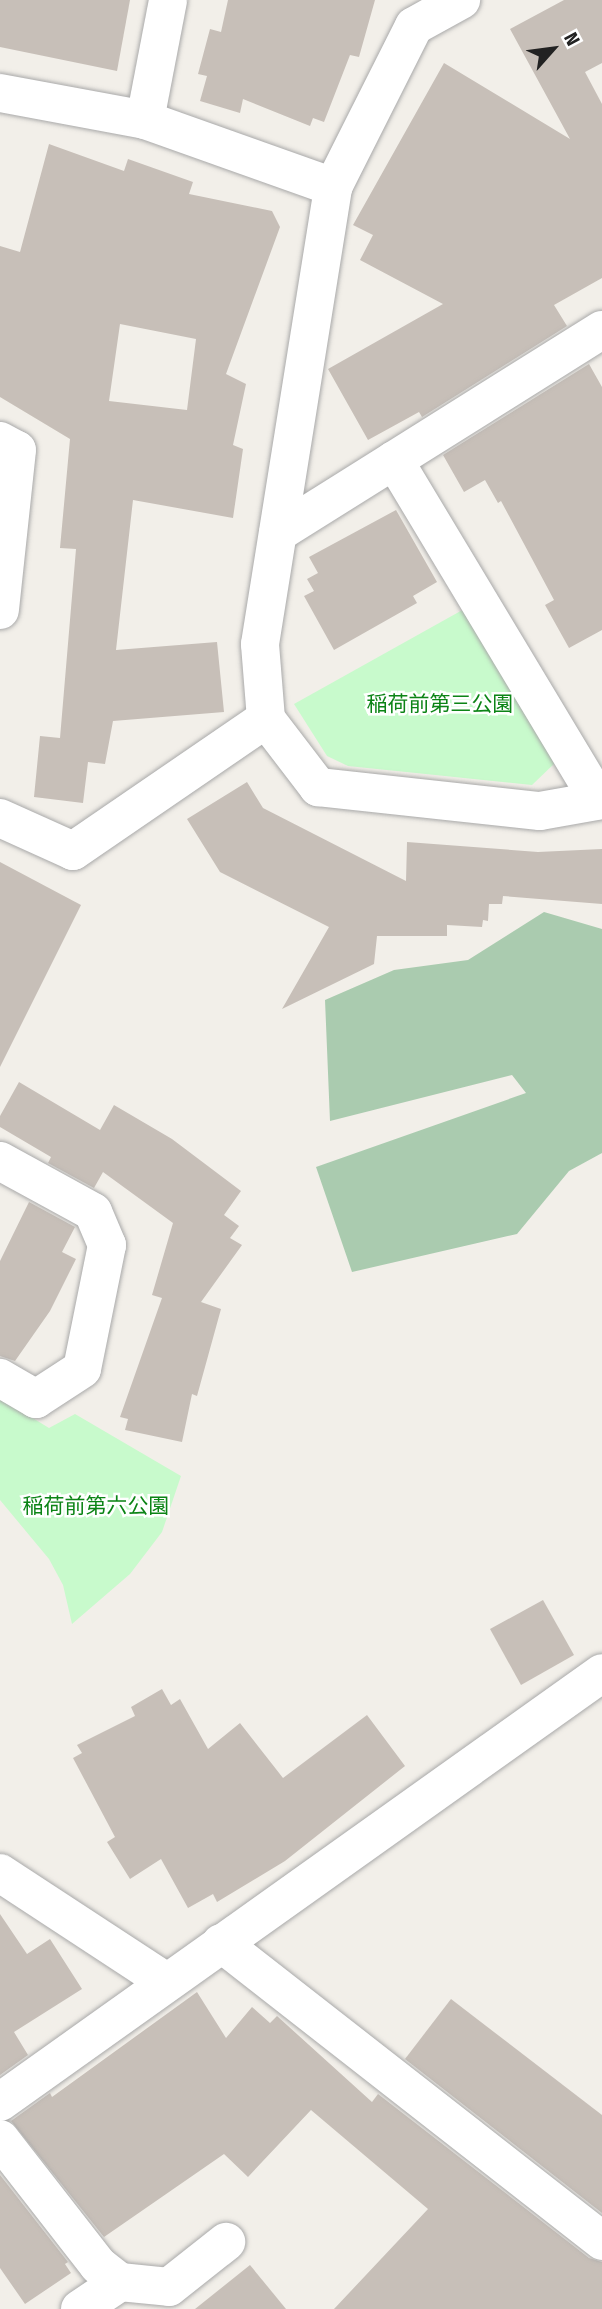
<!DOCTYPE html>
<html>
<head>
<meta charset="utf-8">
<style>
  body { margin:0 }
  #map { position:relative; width:602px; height:2309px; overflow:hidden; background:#f2efe9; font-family:"Fira Sans Condensed","Noto Sans JP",sans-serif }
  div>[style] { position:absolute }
  .cemetery>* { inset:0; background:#aacbaf }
  .park>* { inset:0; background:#c8facc }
  .building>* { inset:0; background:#c7bfb8 }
  .roads { filter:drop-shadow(0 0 2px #a9a9a9) drop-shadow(0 0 2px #a9a9a9) }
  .street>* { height:38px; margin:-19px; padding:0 19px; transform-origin:19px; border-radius:19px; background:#fff }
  span { translate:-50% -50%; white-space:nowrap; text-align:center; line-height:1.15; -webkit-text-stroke:5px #fff; paint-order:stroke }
  .park-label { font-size:21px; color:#0c8416 }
  .north { position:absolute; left:518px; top:14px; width:70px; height:70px; -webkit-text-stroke:5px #fff; paint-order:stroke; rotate:62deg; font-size:19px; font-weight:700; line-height:28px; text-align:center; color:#222 }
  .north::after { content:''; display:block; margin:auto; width:24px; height:32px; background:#222; clip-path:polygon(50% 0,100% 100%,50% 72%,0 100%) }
</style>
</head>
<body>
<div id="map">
  <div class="cemetery">
    <div style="clip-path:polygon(544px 912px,602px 929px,602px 1153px,569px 1171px,517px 1234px,352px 1272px,316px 1167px,526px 1093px,512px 1075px,330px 1121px,325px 1000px,394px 970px,468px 960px)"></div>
  </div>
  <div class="park">
    <div style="clip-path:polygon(466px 608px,556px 762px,532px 785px,348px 766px,327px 756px,294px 704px)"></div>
    <div style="clip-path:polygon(0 1398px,49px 1428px,75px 1414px,181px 1476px,162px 1532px,130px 1574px,72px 1624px,63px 1585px,49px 1559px,0 1500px)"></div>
  </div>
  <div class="building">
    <div style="clip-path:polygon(0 0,130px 0,117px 71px,0 47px)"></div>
    <div style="clip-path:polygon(228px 0,375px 0,359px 57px,350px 55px,324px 122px,313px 118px,310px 126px,243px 99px,240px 113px,200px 101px,207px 76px,198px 74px,210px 29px,221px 32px)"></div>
    <div style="clip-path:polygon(564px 0,602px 0,602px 63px,585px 72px,602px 104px,602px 278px,554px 305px,567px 326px,422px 417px,419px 412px,368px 440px,328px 369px,443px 304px,360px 260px,373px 235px,353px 225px,444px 63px,570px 139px,510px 29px)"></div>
    <div style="clip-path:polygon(evenodd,49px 144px,124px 171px,128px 159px,193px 182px,189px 194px,272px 211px,280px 227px,226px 374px,246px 384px,233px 445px,243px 449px,233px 518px,133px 500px,116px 650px,217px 642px,224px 712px,113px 721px,105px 764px,88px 762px,83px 803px,34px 797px,40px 736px,60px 738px,76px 549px,60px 548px,70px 439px,0 397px,0 246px,20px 252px,49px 144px,120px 324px,196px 339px,187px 410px,109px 401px,120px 324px)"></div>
    <div style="clip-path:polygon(589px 364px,602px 387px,602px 630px,569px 648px,545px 605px,554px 600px,501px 501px,498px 503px,485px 480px,464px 492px,443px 455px)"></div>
    <div style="clip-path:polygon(396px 510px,437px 582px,413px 596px,417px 603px,334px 650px,304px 596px,314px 591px,307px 579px,318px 573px,309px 557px)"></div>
    <div style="clip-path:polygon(247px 782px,263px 808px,406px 881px,407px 842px,538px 852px,602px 849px,602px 904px,503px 896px,502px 904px,489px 904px,488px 921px,483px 920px,482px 927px,447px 925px,447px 936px,377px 936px,374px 964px,282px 1009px,329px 927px,220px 872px,187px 819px)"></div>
    <div style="clip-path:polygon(0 862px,81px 905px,0 1067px)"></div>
    <div style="clip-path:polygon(19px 1082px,100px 1130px,114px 1105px,172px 1139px,241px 1191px,224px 1215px,239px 1226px,230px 1238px,242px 1245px,201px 1302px,221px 1309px,197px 1396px,192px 1394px,182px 1442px,125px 1430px,128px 1419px,120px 1417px,162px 1298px,152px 1295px,173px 1223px,103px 1172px,94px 1188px,48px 1163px,51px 1157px,0 1127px,0 1116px)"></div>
    <div style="clip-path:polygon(29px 1202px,75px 1227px,62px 1252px,76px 1259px,50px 1311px,15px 1361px,0 1356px,0 1261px)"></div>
    <div style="clip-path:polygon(543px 1600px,574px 1655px,521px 1685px,490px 1629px)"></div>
    <div style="clip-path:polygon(162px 1689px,171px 1705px,180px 1699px,208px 1749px,240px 1723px,283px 1778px,367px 1715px,405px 1766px,285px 1861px,217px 1902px,213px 1894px,188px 1908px,161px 1859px,130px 1879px,107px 1842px,115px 1837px,73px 1758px,82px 1753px,77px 1745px,135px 1716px,131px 1707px)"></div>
    <div style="clip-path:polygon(0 1914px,27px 1954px,50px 1939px,82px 1989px,14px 2032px,28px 2055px,0 2075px)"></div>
    <div style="clip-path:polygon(197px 1992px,226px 2038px,252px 2007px,270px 2023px,277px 2016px,372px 2102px,378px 2094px,589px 2258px,602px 2262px,602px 2309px,334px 2309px,428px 2209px,311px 2110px,248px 2177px,224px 2154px,104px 2237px,11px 2121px,50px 2093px,52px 2097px)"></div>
    <div style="clip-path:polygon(451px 1999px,602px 2115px,602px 2213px,405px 2059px)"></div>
    <div style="clip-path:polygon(0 2175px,68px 2262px,65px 2264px,71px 2273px,25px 2304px,0 2268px)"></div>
    <div style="clip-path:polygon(250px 2265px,286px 2309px,195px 2309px)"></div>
  </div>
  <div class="roads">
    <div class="street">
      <div style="left:0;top:93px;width:147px;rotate:10.5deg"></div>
      <div style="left:145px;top:120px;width:200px;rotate:19.6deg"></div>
      <div style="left:145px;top:120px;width:122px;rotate:-79.1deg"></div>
      <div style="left:0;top:441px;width:19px;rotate:28deg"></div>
      <div style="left:17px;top:450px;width:161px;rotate:96.1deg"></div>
      <div style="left:394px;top:460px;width:397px;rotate:59deg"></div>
      <div style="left:278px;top:533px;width:382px;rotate:-32.1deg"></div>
      <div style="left:266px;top:719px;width:75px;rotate:-94.6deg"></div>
      <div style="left:260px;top:644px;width:463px;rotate:-80.9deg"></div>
      <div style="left:333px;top:187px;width:180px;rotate:-63.3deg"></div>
      <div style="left:414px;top:26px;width:54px;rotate:-29deg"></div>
      <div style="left:0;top:818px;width:80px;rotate:24.3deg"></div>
      <div style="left:73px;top:851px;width:234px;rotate:-34.4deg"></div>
      <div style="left:266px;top:719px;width:86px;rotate:52.6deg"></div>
      <div style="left:318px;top:787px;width:223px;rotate:6.2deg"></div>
      <div style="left:540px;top:811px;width:63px;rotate:-10.1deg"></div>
      <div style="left:0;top:1161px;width:106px;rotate:28.7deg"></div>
      <div style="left:93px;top:1212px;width:36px;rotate:67deg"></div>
      <div style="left:107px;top:1245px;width:126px;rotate:101.4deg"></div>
      <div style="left:82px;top:1369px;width:55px;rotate:146.9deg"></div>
      <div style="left:36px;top:1399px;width:42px;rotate:-149.7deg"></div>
      <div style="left:0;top:1873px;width:197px;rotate:33.2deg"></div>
      <div style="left:221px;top:1943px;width:484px;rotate:38deg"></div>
      <div style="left:0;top:2102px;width:739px;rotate:-35.47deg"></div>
      <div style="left:0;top:2139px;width:160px;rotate:52.1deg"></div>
      <div style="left:98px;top:2265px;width:28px;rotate:38deg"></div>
      <div style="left:120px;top:2282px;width:49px;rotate:5.8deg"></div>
      <div style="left:169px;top:2287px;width:73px;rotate:-38.3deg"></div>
      <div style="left:80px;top:2309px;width:48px;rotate:-34deg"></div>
    </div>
  </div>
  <div class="park-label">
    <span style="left:440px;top:704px">稲荷前第三公園</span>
    <span style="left:96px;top:1506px">稲荷前第六公園</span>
  </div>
  <div class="north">N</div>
</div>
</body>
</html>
